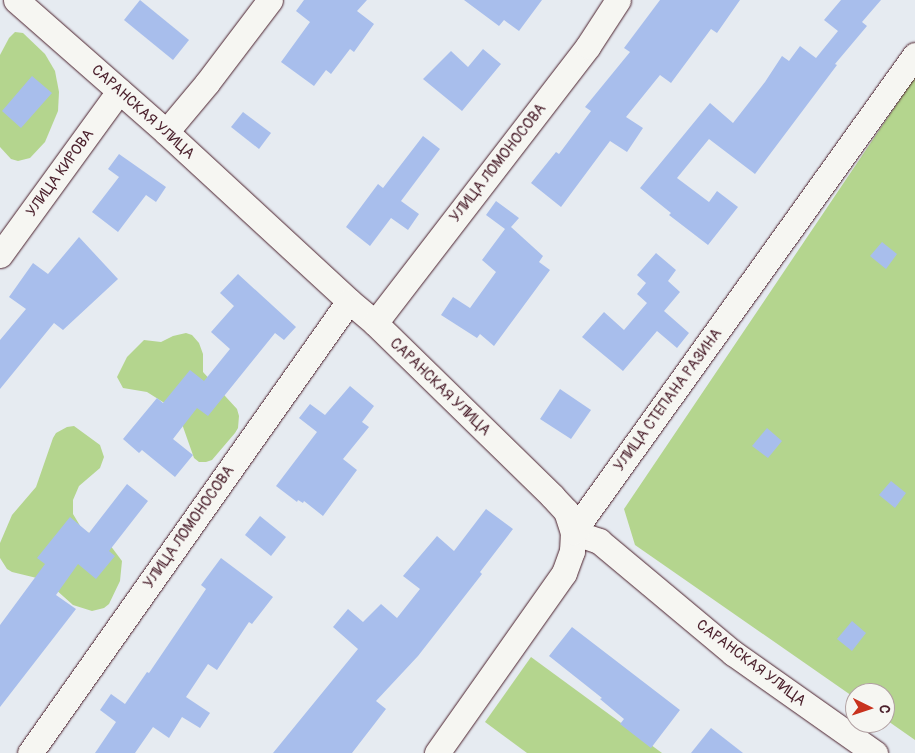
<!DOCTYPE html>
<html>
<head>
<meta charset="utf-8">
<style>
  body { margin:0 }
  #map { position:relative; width:915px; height:753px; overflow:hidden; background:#e6ebf1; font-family:Pangolin,sans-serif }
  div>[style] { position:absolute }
  .green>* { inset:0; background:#b4d58e }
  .building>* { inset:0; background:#a8beec }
  .roads { filter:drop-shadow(0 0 1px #4a1f2b) drop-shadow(0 0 1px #4a1f2b) }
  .minor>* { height:25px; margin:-12.5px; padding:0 12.5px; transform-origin:12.5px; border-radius:12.5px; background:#f6f6f2 }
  span { translate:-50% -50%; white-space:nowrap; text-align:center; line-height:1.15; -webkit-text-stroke:5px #f6f6f2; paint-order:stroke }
  .street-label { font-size:15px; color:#4a1f2b }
  .north { position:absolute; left:845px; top:683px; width:50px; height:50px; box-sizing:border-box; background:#f6f6f2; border:1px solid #b1a0a2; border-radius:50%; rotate:94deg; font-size:14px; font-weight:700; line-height:20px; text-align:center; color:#4a1f2b }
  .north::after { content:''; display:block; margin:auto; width:18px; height:22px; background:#c8321e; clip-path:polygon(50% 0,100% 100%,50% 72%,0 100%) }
</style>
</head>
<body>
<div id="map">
  <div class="green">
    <div style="clip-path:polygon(15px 32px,23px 33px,45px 54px,55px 71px,59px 92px,58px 111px,45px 142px,30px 158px,18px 161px,11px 159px,0 147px,0 55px,9px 38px)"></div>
    <div style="clip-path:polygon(915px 77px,915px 740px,885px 719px,885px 693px,855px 693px,855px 698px,635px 545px,624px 509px)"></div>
    <div style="clip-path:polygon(186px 333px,192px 335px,199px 343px,203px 354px,203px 372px,237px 409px,239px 416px,238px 428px,235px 433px,212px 460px,206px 462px,199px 462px,194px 458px,182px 424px,166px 404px,147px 392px,123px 388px,117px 377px,127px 357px,144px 340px,161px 342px,173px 336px)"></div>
    <div style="clip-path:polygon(74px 426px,100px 445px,104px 457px,100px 468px,79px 486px,73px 500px,73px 514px,82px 529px,110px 545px,122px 561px,120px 581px,109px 604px,104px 608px,92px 611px,73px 605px,45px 580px,12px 572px,7px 569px,0 558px,0 543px,12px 515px,36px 487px,53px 438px,56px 433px,67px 427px)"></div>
    <div style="clip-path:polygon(531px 657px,662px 753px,527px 753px,485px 722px)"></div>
  </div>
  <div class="building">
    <div style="clip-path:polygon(140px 0,189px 40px,173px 60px,124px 20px)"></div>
    <div style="clip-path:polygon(304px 0,367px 0,357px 11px,374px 24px,354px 52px,350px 49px,331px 74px,326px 70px,314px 86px,281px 62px,310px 22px,296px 11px)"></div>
    <div style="clip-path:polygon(464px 0,542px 0,519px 31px,504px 20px,499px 26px)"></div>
    <div style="clip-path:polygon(660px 0,740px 0,717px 33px,711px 29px,671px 83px,660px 75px,626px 117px,643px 128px,627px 152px,610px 141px,561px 207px,531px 183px,556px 152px,559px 154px,591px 111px,585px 107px,630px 52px,624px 48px)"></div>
    <div style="clip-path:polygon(841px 0,881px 0,862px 22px,867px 26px,835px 64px,837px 65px,755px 174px,709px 139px,677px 178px,709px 202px,717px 191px,738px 207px,708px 245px,669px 215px,671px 213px,640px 188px,710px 103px,733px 123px,765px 82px,782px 56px,789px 61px,800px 46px,816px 58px,838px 31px,824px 20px)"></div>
    <div style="clip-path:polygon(483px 49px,501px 64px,462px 111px,423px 79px,451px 51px,468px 67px)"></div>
    <div style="clip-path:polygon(32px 76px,52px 93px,21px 128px,2px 111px)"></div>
    <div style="clip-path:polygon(243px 112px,271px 133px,259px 149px,231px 127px)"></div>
    <div style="clip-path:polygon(423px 136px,440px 149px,401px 201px,419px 214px,408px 230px,391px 218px,370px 246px,346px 227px,378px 184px,383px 188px)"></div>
    <div style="clip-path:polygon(119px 154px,166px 187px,156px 202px,146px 195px,118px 232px,92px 212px,119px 177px,108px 169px)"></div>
    <div style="clip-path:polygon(496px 201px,519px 218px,511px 227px,543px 256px,539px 262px,550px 270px,494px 346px,480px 334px,477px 338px,441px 315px,453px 297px,470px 308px,496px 272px,482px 260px,505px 229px,486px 215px)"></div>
    <div style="clip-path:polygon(79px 237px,118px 279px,63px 330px,54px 323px,0 389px,0 340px,26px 309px,9px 297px,33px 263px,48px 274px)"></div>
    <div style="clip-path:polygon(882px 242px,897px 254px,886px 269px,870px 256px)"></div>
    <div style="clip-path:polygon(656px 253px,676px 270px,668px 281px,680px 292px,664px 311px,689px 333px,677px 348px,657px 331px,623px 371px,582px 337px,604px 312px,624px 330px,647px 303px,637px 294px,646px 283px,637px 275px)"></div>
    <div style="clip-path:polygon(238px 274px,296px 327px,284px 340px,275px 333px,208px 416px,197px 408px,173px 439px,193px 455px,175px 477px,142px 450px,139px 453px,123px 439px,157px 398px,163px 403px,190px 370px,204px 381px,230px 349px,211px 332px,234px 306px,220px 293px)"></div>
    <div style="clip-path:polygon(350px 386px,374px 406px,362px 422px,369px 427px,343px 459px,357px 470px,323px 516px,304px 501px,303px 503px,298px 500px,297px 502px,276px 486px,317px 432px,299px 418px,310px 404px,325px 415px)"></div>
    <div style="clip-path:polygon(560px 389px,591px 410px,571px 439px,540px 419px)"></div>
    <div style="clip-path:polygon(767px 428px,782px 441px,768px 458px,752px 446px)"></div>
    <div style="clip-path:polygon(891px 481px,906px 493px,895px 508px,879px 495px)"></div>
    <div style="clip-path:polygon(127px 484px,148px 501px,109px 551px,115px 556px,96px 579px,78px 564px,56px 595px,76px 609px,0 707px,0 625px,45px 564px,37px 558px,70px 517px,89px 533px)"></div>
    <div style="clip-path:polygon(486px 509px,513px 529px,480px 572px,482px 574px,418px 656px,376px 701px,386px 709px,352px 753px,273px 753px,358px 649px,333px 627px,348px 609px,363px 622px,381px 604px,397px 618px,420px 589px,403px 576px,437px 536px,454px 551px)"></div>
    <div style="clip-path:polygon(260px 516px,286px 537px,271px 556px,245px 535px)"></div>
    <div style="clip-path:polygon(221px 558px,273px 597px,252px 624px,249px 622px,217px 670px,208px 664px,186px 697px,210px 713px,200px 728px,182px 717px,169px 738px,153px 727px,135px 753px,95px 753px,116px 722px,100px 710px,111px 694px,125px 704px,147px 672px,149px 673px,206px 589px,201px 585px)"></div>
    <div style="clip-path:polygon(852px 621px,866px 633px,852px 651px,837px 639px)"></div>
    <div style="clip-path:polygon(572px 627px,680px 710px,651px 748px,620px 724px,624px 719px,600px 699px,602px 698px,549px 656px)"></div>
    <div style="clip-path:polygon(711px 728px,743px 753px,691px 753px)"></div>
  </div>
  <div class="roads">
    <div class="minor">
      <div style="left:16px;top:0;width:200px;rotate:41.3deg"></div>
      <div style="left:166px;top:132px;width:249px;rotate:42.7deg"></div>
      <div style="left:349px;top:301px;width:34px;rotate:40deg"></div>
      <div style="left:375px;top:323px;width:248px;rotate:44.3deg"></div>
      <div style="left:552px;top:496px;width:21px;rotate:47deg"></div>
      <div style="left:566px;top:511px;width:22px;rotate:72deg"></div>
      <div style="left:573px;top:532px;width:28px;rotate:19deg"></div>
      <div style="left:599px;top:541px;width:175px;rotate:39.9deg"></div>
      <div style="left:733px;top:653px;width:174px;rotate:35.2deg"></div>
      <div style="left:166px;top:132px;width:64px;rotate:-50.1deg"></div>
      <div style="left:207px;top:83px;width:104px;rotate:-52.8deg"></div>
      <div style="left:0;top:255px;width:203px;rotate:-54deg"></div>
      <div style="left:375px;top:323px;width:349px;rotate:-52.4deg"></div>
      <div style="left:588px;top:46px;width:55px;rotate:-56.9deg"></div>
      <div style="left:30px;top:753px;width:553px;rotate:-54.79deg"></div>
      <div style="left:437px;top:753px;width:220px;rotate:-54.8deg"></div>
      <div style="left:564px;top:573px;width:23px;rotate:-70deg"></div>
      <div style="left:572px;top:551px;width:19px;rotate:-87deg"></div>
      <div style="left:573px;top:532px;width:587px;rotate:-54.36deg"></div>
    </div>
  </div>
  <div class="street-label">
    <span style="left:143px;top:112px;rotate:42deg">САРАНСКАЯ УЛИЦА</span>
    <span style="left:498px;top:163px;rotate:-52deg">УЛИЦА ЛОМОНОСОВА</span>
    <span style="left:60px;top:173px;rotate:-54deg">УЛИЦА КИРОВА</span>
    <span style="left:440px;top:387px;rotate:44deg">САРАНСКАЯ УЛИЦА</span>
    <span style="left:668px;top:400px;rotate:-54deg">УЛИЦА СТЕПАНА РАЗИНА</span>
    <span style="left:189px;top:527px;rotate:-55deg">УЛИЦА ЛОМОНОСОВА</span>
    <span style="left:751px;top:663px;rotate:37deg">САРАНСКАЯ УЛИЦА</span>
  </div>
  <div class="north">С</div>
</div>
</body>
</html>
